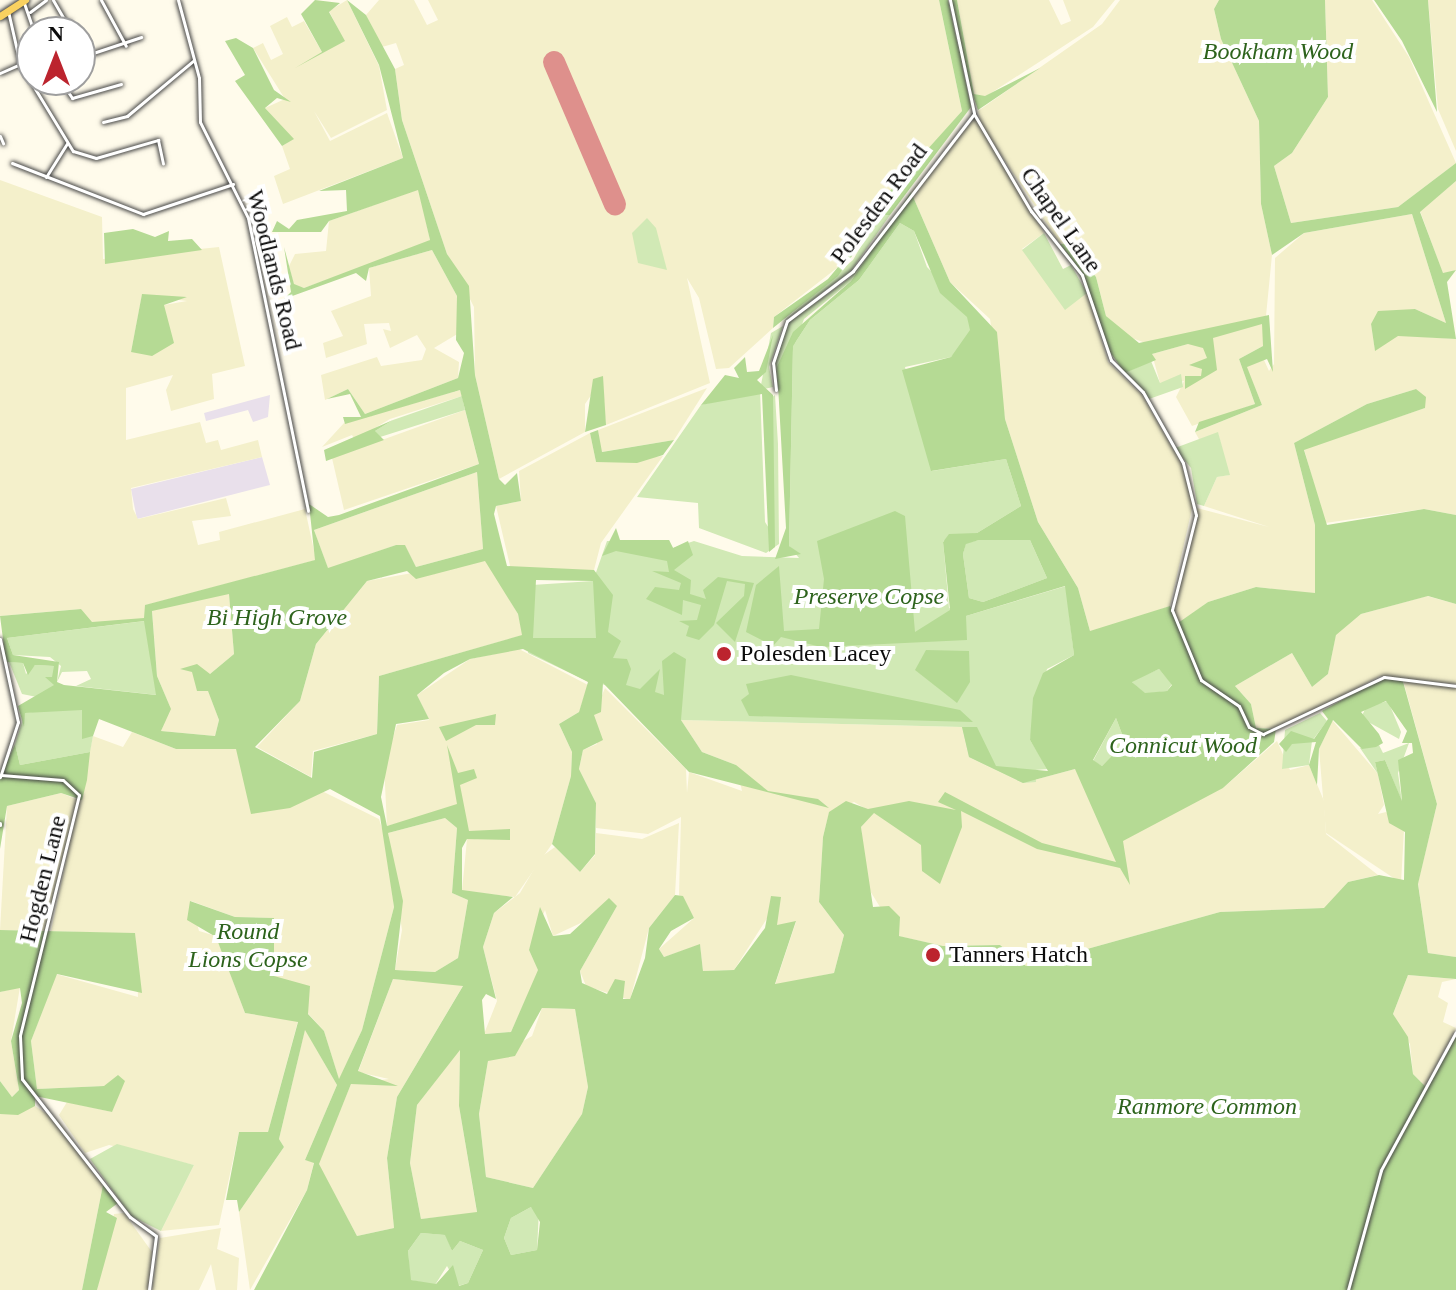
<!DOCTYPE html>
<html>
<head>
<meta charset="utf-8">
<style>
  body { margin:0 }
  #map { position:relative; width:1456px; height:1290px; overflow:hidden; background:#fffbeb; font-family:"Times New Roman",serif }
  div>[style] { position:absolute }
  .industrial>* { inset:0; background:#e9e0eb }
  .farmland>* { inset:0; background:#f4f0cb }
  .green>* { inset:0; background:#d1e9b5 }
  .forest>* { inset:0; background:#b5da94 }
  .runway>* { height:22px; margin:-11px; padding:0 11px; transform-origin:11px; border-radius:11px; background:#de908c }
  .roads { filter:drop-shadow(0 0 2px #3f3f3f) drop-shadow(0 0 2px #3f3f3f) }
  .street>* { height:3px; margin:-1.5px; padding:0 1.5px; transform-origin:1.5px; border-radius:1.5px; background:#fff }
  .primary>* { height:7px; margin:-3.5px; padding:0 3.5px; transform-origin:3.5px; border-radius:3.5px; background:#f9d160 }
  .dots>* { width:22px; height:22px; translate:-50% -50%; box-sizing:border-box; border:4px solid #fff; border-radius:50% }
  span { translate:-50% -50%; white-space:nowrap; text-align:center; line-height:1.15; -webkit-text-stroke:8px #fff; paint-order:stroke }
  .park-label { font-size:24px; color:#2d631c; font-style:italic }
  .street-label { font-size:24px; color:#0c0c0c }
  .poi-label { font-size:24px; color:#0c0c0c }
  .left { translate:0 -50%; text-align:left }
  .north { position:absolute; left:16px; top:16px; width:80px; height:80px; box-sizing:border-box; background:#fff; border:2px solid #9e9e9e; border-radius:50%; rotate:0deg; font-size:22px; font-weight:700; line-height:32px; text-align:center; color:#0c0c0c }
  .north::after { content:''; display:block; margin:auto; width:28px; height:36px; background:#bc242e; clip-path:polygon(50% 0,100% 100%,50% 72%,0 100%) }
</style>
</head>
<body>
<div id="map">
  <div class="industrial">
    <div style="clip-path:polygon(270px 395px,268px 417px,253px 422px,248px 410px,206px 421px,204px 413px)"></div>
    <div style="clip-path:polygon(262px 457px,270px 485px,137px 519px,131px 489px)"></div>
  </div>
  <div class="farmland">
    <div style="clip-path:polygon(347px 0,379px 66px,387px 110px,331px 138px,314px 111px,330px 141px,387px 113px,403px 158px,283px 204px,274px 176px,290px 169px,282px 146px,293px 139px,265px 108px,285px 99px,253px 48px,263px 43px,271px 60px,283px 54px,270px 26px,287px 17px,292px 27px,304px 21px,322px 52px,344px 41px,329px 11px)"></div>
    <div style="clip-path:polygon(379px 0,414px 0,427px 25px,438px 20px,428px 0,939px 0,962px 111px,878px 207px,842px 264px,774px 317px,773px 328px,729px 368px,716px 369px,699px 298px,687px 278px,710px 383px,606px 425px,601px 381px,585px 404px,585px 432px,499px 479px,475px 375px,474px 307px,447px 254px,402px 120px,395px 69px,404px 65px,396px 43px,382px 47px,366px 15px)"></div>
    <div style="clip-path:polygon(957px 0,1049px 0,1061px 25px,1071px 21px,1063px 0,1115px 0,1093px 27px,985px 97px,974px 94px)"></div>
    <div style="clip-path:polygon(1120px 0,1219px 0,1214px 9px,1221px 39px,1259px 121px,1261px 204px,1272px 255px,1266px 316px,1151px 345px,1129px 337px,1106px 316px,1096px 277px,1071px 243px,1060px 244px,982px 126px,978px 111px,1102px 24px)"></div>
    <div style="clip-path:polygon(1325px 0,1372px 0,1409px 57px,1456px 163px,1398px 207px,1291px 223px,1274px 166px,1292px 153px,1328px 97px)"></div>
    <div style="clip-path:polygon(1428px 0,1456px 0,1456px 151px,1438px 109px)"></div>
    <div style="clip-path:polygon(975px 118px,1044px 233px,1022px 249px,1087px 293px,1108px 362px,1142px 395px,1181px 463px,1193px 504px,1170px 606px,1097px 633px,1090px 631px,1078px 588px,1038px 522px,1005px 419px,990px 319px,950px 282px,911px 192px)"></div>
    <div style="clip-path:polygon(evenodd,0 180px,102px 217px,103px 259px,219px 247px,245px 366px,212px 374px,214px 399px,171px 411px,166px 390px,173px 375px,126px 388px,126px 440px,200px 422px,206px 443px,218px 440px,221px 450px,258px 440px,262px 457px,131px 488px,133px 509px,138px 519px,226px 498px,231px 516px,192px 521px,198px 545px,220px 540px,219px 532px,305px 509px,316px 560px,146px 605px,145px 621px,88px 627px,81px 609px,0 616px,0 180px,142px 295px,187px 301px,164px 305px,148px 350px,131px 352px,142px 295px)"></div>
    <div style="clip-path:polygon(1456px 181px,1456px 270px,1443px 274px,1420px 211px)"></div>
    <div style="clip-path:polygon(419px 189px,430px 240px,424px 245px,304px 288px,294px 285px,289px 266px,295px 254px,326px 251px,329px 221px)"></div>
    <div style="clip-path:polygon(1412px 214px,1446px 323px,1415px 309px,1371px 324px,1375px 350px,1398px 335px,1456px 339px,1456px 515px,1424px 509px,1325px 523px,1304px 449px,1425px 408px,1416px 389px,1367px 404px,1294px 443px,1315px 525px,1316px 594px,1256px 587px,1208px 602px,1178px 624px,1174px 608px,1197px 508px,1269px 527px,1204px 506px,1217px 477px,1229px 475px,1218px 433px,1200px 441px,1195px 432px,1262px 405px,1246px 366px,1264px 360px,1269px 371px,1274px 364px,1275px 258px,1304px 233px)"></div>
    <div style="clip-path:polygon(432px 250px,457px 296px,459px 333px,434px 348px,459px 362px,458px 378px,365px 414px,348px 389px,325px 400px,321px 375px,377px 357px,381px 366px,422px 360px,426px 349px,417px 335px,390px 348px,383px 329px,391px 331px,389px 323px,364px 324px,367px 344px,326px 358px,323px 343px,343px 336px,331px 311px,371px 296px,369px 268px)"></div>
    <div style="clip-path:polygon(1263px 323px,1263px 346px,1239px 359px,1255px 404px,1192px 426px,1176px 397px,1184px 381px,1160px 383px,1152px 354px)"></div>
    <div style="clip-path:polygon(707px 388px,674px 440px,601px 452px,598px 430px)"></div>
    <div style="clip-path:polygon(460px 390px,462px 396px,390px 419px,355px 440px,352px 435px,322px 447px,344px 423px)"></div>
    <div style="clip-path:polygon(465px 410px,479px 464px,344px 510px,332px 458px)"></div>
    <div style="clip-path:polygon(590px 433px,596px 462px,663px 456px,601px 543px,594px 570px,511px 570px,496px 506px,521px 501px,519px 471px)"></div>
    <div style="clip-path:polygon(477px 472px,483px 549px,416px 567px,405px 546px,396px 545px,328px 569px,314px 530px)"></div>
    <div style="clip-path:polygon(486px 560px,518px 614px,523px 635px,379px 676px,377px 734px,313px 751px,311px 777px,257px 747px,300px 701px,316px 644px,367px 581px)"></div>
    <div style="clip-path:polygon(229px 593px,234px 654px,210px 674px,208px 690px,219px 720px,215px 736px,161px 731px,170px 707px,157px 676px,152px 610px)"></div>
    <div style="clip-path:polygon(1427px 596px,1456px 604px,1456px 684px,1380px 676px,1280px 728px,1256px 728px,1251px 704px,1235px 686px,1292px 653px,1312px 687px,1328px 674px,1336px 634px,1361px 614px)"></div>
    <div style="clip-path:polygon(519px 649px,588px 685px,579px 712px,559px 724px,572px 752px,571px 776px,552px 844px,515px 897px,462px 891px,467px 839px,447px 811px,387px 826px,384px 764px,397px 725px,429px 720px,417px 695px,470px 659px)"></div>
    <div style="clip-path:polygon(1403px 680px,1456px 688px,1456px 957px,1428px 953px,1418px 883px,1437px 804px)"></div>
    <div style="clip-path:polygon(605px 688px,686px 769px,687px 793px,689px 772px,742px 791px,736px 765px,702px 752px,681px 720px,962px 727px,969px 757px,1023px 783px,1075px 769px,1223px 788px,1277px 741px,1290px 770px,1309px 765px,1324px 801px,1326px 834px,1378px 875px,1348px 882px,1325px 908px,1220px 912px,1026px 966px,1000px 945px,943px 946px,898px 936px,867px 886px,861px 827px,873px 813px,854px 802px,829px 813px,823px 837px,819px 902px,844px 935px,834px 973px,775px 985px,796px 922px,776px 926px,780px 898px,734px 970px,703px 971px,700px 945px,664px 957px,659px 949px,694px 918px,679px 895px,681px 817px,648px 834px,596px 828px,596px 803px,579px 769px,583px 750px,597px 744px,594px 715px)"></div>
    <div style="clip-path:polygon(1332px 720px,1378px 774px,1384px 805px,1378px 814px,1386px 812px,1404px 830px,1401px 883px,1326px 833px,1319px 749px)"></div>
    <div style="clip-path:polygon(132px 732px,176px 749px,236px 749px,379px 819px,386px 841px,394px 907px,362px 1030px,339px 1080px,324px 1031px,274px 976px,274px 918px,235px 917px,191px 901px,199px 931px,216px 936px,245px 1013px,298px 1021px,268px 1132px,239px 1132px,219px 1225px,161px 1231px,194px 1165px,109px 1145px,85px 1153px,59px 1115px,67px 1102px,112px 1112px,104px 1086px,37px 1089px,31px 1041px,56px 974px,138px 997px,135px 934px,51px 931px,93px 736px,123px 747px)"></div>
    <div style="clip-path:polygon(61px 793px,78px 800px,46px 931px,0 930px,7px 806px)"></div>
    <div style="clip-path:polygon(445px 818px,457px 828px,452px 893px,468px 900px,458px 958px,435px 972px,395px 970px,402px 930px,388px 833px)"></div>
    <div style="clip-path:polygon(679px 823px,675px 895px,649px 928px,630px 1000px,586px 986px,580px 971px,617px 906px,553px 936px,545px 910px,529px 950px,539px 970px,511px 1032px,484px 1034px,497px 1001px,483px 947px,494px 913px,520px 893px,541px 857px,555px 847px,580px 872px,595px 855px,596px 833px,642px 839px)"></div>
    <div style="clip-path:polygon(1408px 975px,1456px 979px,1442px 982px,1438px 997px,1448px 1003px,1443px 1022px,1456px 1028px,1425px 1086px,1413px 1074px,1410px 1044px,1393px 1014px)"></div>
    <div style="clip-path:polygon(393px 979px,464px 984px,397px 1097px,387px 1158px,394px 1228px,357px 1236px,318px 1164px,351px 1084px,389px 1079px,358px 1072px)"></div>
    <div style="clip-path:polygon(20px 987px,11px 1041px,19px 1090px,12px 1097px,0 1081px,0 992px)"></div>
    <div style="clip-path:polygon(542px 1008px,575px 1009px,588px 1087px,582px 1114px,533px 1188px,486px 1177px,479px 1114px,488px 1061px,532px 1036px)"></div>
    <div style="clip-path:polygon(305px 1029px,337px 1085px,305px 1160px,314px 1162px,307px 1190px,250px 1290px,239px 1212px,284px 1147px,279px 1139px)"></div>
    <div style="clip-path:polygon(460px 1049px,459px 1106px,477px 1213px,421px 1219px,410px 1163px,417px 1105px)"></div>
    <div style="clip-path:polygon(35px 1106px,60px 1123px,103px 1185px,82px 1290px,0 1290px,0 1114px)"></div>
    <div style="clip-path:polygon(124px 1213px,152px 1252px,148px 1290px,97px 1290px,114px 1214px)"></div>
    <div style="clip-path:polygon(221px 1228px,217px 1249px,239px 1258px,237px 1290px,216px 1290px,211px 1264px,199px 1290px,152px 1290px,160px 1238px)"></div>
  </div>
  <div class="green">
    <div style="clip-path:polygon(880px 213px,890px 215px,851px 271px,780px 324px,853px 260px)"></div>
    <div style="clip-path:polygon(894px 216px,851px 281px,804px 319px,778px 390px,774px 366px,788px 323px,851px 277px)"></div>
    <div style="clip-path:polygon(647px 218px,656px 228px,667px 270px,638px 263px,632px 233px)"></div>
    <div style="clip-path:polygon(900px 223px,914px 231px,927px 267px,983px 324px,951px 357px,905px 367px,932px 471px,1006px 459px,1021px 506px,977px 533px,943px 541px,949px 608px,966px 616px,1066px 586px,1074px 655px,1047px 669px,1030px 740px,1048px 769px,1035px 770px,1036px 782px,1023px 783px,969px 757px,962px 727px,681px 720px,678px 703px,667px 696px,589px 682px,528px 653px,532px 585px,593px 581px,607px 541px,669px 540px,673px 548px,694px 541px,742px 556px,799px 558px,789px 546px,793px 346px,810px 320px,859px 280px)"></div>
    <div style="clip-path:polygon(1044px 233px,1063px 269px,1071px 265px,1087px 293px,1065px 310px,1022px 250px)"></div>
    <div style="clip-path:polygon(783px 326px,769px 367px,773px 387px,760px 390px,765px 522px,774px 536px,770px 399px,775px 395px,778px 444px,779px 544px,766px 553px,699px 528px,698px 503px,637px 497px,701px 405px,760px 390px,771px 333px)"></div>
    <div style="clip-path:polygon(1151px 361px,1160px 383px,1181px 374px,1183px 387px,1149px 399px,1125px 373px)"></div>
    <div style="clip-path:polygon(462px 396px,465px 410px,377px 438px,375px 431px,393px 420px)"></div>
    <div style="clip-path:polygon(1218px 432px,1230px 475px,1217px 477px,1204px 506px,1197px 504px,1191px 468px,1175px 448px)"></div>
    <div style="clip-path:polygon(979px 540px,1030px 540px,1047px 578px,983px 602px,969px 598px,963px 554px,966px 543px)"></div>
    <div style="clip-path:polygon(145px 621px,157px 695px,76px 686px,91px 679px,87px 671px,62px 672px,57px 682px,61px 666px,50px 657px,13px 655px,7px 638px)"></div>
    <div style="clip-path:polygon(9px 662px,23px 663px,26px 674px,35px 665px,54px 666px,55px 685px,37px 697px,22px 694px)"></div>
    <div style="clip-path:polygon(1159px 669px,1172px 684px,1167px 691px,1145px 694px,1131px 681px)"></div>
    <div style="clip-path:polygon(1388px 701px,1401px 732px,1399px 739px,1361px 718px,1366px 707px)"></div>
    <div style="clip-path:polygon(64px 708px,82px 710px,82px 732px,93px 736px,90px 752px,20px 765px,15px 744px,25px 713px)"></div>
    <div style="clip-path:polygon(1320px 713px,1327px 721px,1312px 741px,1309px 765px,1282px 769px,1285px 730px)"></div>
    <div style="clip-path:polygon(1116px 718px,1125px 742px,1102px 766px,1093px 761px)"></div>
    <div style="clip-path:polygon(1409px 743px,1398px 773px,1402px 802px,1385px 760px,1375px 762px,1378px 774px,1360px 748px,1379px 745px,1383px 753px)"></div>
    <div style="clip-path:polygon(117px 1144px,194px 1165px,161px 1231px,131px 1216px,90px 1159px)"></div>
    <div style="clip-path:polygon(531px 1207px,539px 1210px,537px 1250px,511px 1255px,504px 1238px,511px 1218px)"></div>
    <div style="clip-path:polygon(421px 1233px,446px 1235px,452px 1251px,460px 1241px,483px 1250px,468px 1283px,458px 1286px,447px 1266px,435px 1285px,410px 1280px,408px 1251px)"></div>
  </div>
  <div class="forest">
    <div style="clip-path:polygon(315px 0,340px 3px,329px 12px,345px 41px,295px 68px,322px 52px,301px 14px)"></div>
    <div style="clip-path:polygon(evenodd,347px 0,366px 15px,395px 69px,402px 120px,447px 254px,469px 286px,475px 375px,499px 479px,505px 485px,517px 473px,521px 501px,496px 506px,494px 514px,507px 566px,594px 570px,613px 595px,608px 632px,621px 641px,613px 658px,627px 659px,631px 669px,626px 685px,640px 689px,660px 669px,655px 692px,664px 695px,662px 661px,674px 652px,686px 659px,681px 720px,702px 752px,736px 765px,768px 791px,818px 799px,829px 808px,689px 772px,603px 683px,601px 712px,594px 715px,603px 740px,583px 750px,579px 769px,596px 803px,595px 854px,580px 872px,552px 844px,571px 776px,572px 752px,559px 724px,579px 712px,588px 682px,523px 649px,470px 659px,444px 673px,417px 695px,429px 719px,396px 724px,381px 797px,387px 826px,457px 804px,447px 745px,458px 773px,474px 769px,477px 778px,460px 785px,469px 831px,510px 829px,510px 840px,467px 839px,462px 848px,462px 890px,513px 897px,494px 913px,483px 947px,496px 999px,486px 994px,482px 1000px,485px 1034px,511px 1032px,538px 970px,529px 950px,540px 907px,553px 936px,570px 934px,609px 898px,617px 906px,580px 971px,582px 983px,607px 994px,615px 979px,625px 981px,623px 999px,630px 999px,645px 958px,649px 928px,675px 895px,683px 896px,694px 918px,671px 931px,659px 949px,664px 957px,700px 944px,703px 971px,734px 970px,765px 928px,771px 896px,781px 897px,777px 925px,796px 921px,775px 984px,834px 973px,844px 935px,819px 902px,823px 837px,829px 812px,846px 801px,868px 809px,909px 801px,956px 810px,938px 802px,945px 792px,1042px 843px,1116px 862px,1075px 769px,1023px 783px,969px 757px,962px 727px,977px 727px,996px 766px,1048px 771px,1030px 740px,1033px 698px,1043px 673px,1074px 655px,1065px 586px,966px 616px,967px 640px,821px 647px,781px 637px,773px 646px,746px 632px,756px 585px,779px 566px,784px 631px,819px 629px,824px 579px,817px 541px,895px 511px,905px 516px,915px 632px,950px 610px,943px 542px,949px 534px,977px 533px,1021px 506px,1006px 459px,931px 471px,902px 370px,951px 357px,970px 330px,967px 317px,940px 293px,914px 231px,900px 223px,859px 280px,810px 320px,793px 346px,789px 546px,801px 554px,775px 559px,786px 528px,777px 367px,793px 332px,851px 281px,911px 192px,950px 282px,997px 332px,1005px 419px,1038px 522px,1078px 588px,1090px 631px,1170px 606px,1178px 623px,1208px 602px,1256px 587px,1315px 593px,1315px 525px,1294px 443px,1367px 404px,1416px 389px,1426px 397px,1425px 408px,1304px 450px,1327px 525px,1424px 509px,1456px 515px,1456px 604px,1428px 596px,1361px 614px,1336px 635px,1328px 674px,1312px 687px,1292px 653px,1235px 686px,1251px 704px,1256px 728px,1276px 729px,1274px 742px,1223px 788px,1123px 841px,1130px 885px,1120px 868px,1037px 849px,961px 811px,962px 827px,940px 884px,922px 871px,921px 845px,874px 813px,861px 827px,873px 907px,889px 906px,900px 917px,899px 936px,943px 946px,1000px 945px,1026px 966px,1220px 912px,1324px 908px,1348px 882px,1379px 875px,1404px 880px,1405px 832px,1389px 823px,1375px 762px,1385px 760px,1402px 801px,1398px 760px,1413px 753px,1412px 743px,1402px 743px,1407px 731px,1386px 701px,1361px 712px,1379px 734px,1383px 743px,1376px 747px,1362px 749px,1333px 720px,1319px 749px,1317px 785px,1309px 765px,1316px 742px,1292px 744px,1286px 752px,1279px 744px,1291px 731px,1314px 739px,1328px 719px,1322px 711px,1384px 677px,1402px 678px,1437px 804px,1418px 884px,1428px 953px,1456px 957px,1456px 979px,1408px 975px,1393px 1014px,1408px 1037px,1413px 1074px,1426px 1087px,1456px 1032px,1456px 1290px,254px 1290px,307px 1190px,314px 1163px,305px 1160px,337px 1085px,305px 1030px,279px 1139px,284px 1147px,239px 1212px,237px 1200px,226px 1200px,239px 1132px,268px 1132px,298px 1022px,245px 1013px,216px 937px,187px 920px,190px 901px,235px 917px,274px 918px,274px 976px,310px 986px,308px 1014px,324px 1031px,339px 1079px,362px 1030px,394px 907px,380px 816px,330px 789px,290px 808px,251px 814px,236px 749px,176px 749px,99px 719px,93px 736px,82px 739px,82px 710px,25px 713px,24px 727px,18px 706px,54px 685px,45px 677px,52px 677px,54px 666px,35px 665px,28px 675px,23px 663px,6px 662px,0 616px,81px 609px,92px 622px,144px 618px,145px 605px,315px 560px,309px 504px,328px 517px,339px 515px,479px 464px,460px 390px,345px 424px,343px 417px,361px 417px,350px 394px,327px 399px,348px 389px,365px 414px,458px 378px,464px 353px,456px 340px,457px 296px,432px 250px,369px 268px,366px 281px,356px 273px,284px 299px,291px 292px,284px 247px,294px 284px,304px 288px,430px 240px,418px 190px,329px 221px,321px 232px,272px 232px,277px 221px,289px 229px,297px 220px,347px 211px,346px 190px,319px 191px,403px 158px,379px 65px,347px 0,477px 472px,483px 549px,416px 567px,405px 545px,396px 545px,328px 568px,314px 530px,477px 472px,347px 0,979px 540px,1030px 540px,1047px 578px,983px 602px,969px 598px,963px 554px,966px 544px,979px 540px,347px 0,485px 561px,518px 614px,522px 635px,379px 676px,377px 734px,314px 752px,312px 778px,255px 747px,300px 701px,316px 644px,367px 581px,407px 571px,416px 579px,485px 561px,347px 0,536px 580px,593px 581px,596px 638px,533px 638px,536px 580px,347px 0,229px 594px,234px 654px,210px 674px,197px 664px,180px 669px,192px 672px,197px 691px,208px 691px,219px 720px,215px 736px,161px 731px,171px 709px,157px 676px,152px 611px,229px 594px,347px 0,144px 621px,156px 695px,64px 685px,57px 682px,59px 662px,13px 655px,7px 638px,144px 621px,347px 0,1159px 669px,1172px 685px,1167px 691px,1145px 693px,1132px 682px,1159px 669px,347px 0,1116px 718px,1125px 742px,1102px 766px,1093px 760px,1116px 718px,347px 0,445px 818px,457px 828px,452px 893px,468px 900px,458px 958px,435px 972px,395px 970px,403px 901px,388px 833px,445px 818px,347px 0,393px 979px,463px 986px,397px 1097px,387px 1158px,394px 1228px,357px 1236px,319px 1164px,351px 1084px,398px 1086px,358px 1071px,393px 979px,347px 0,542px 1008px,575px 1009px,588px 1087px,582px 1114px,533px 1188px,486px 1177px,479px 1114px,488px 1061px,515px 1056px,542px 1008px,347px 0,460px 1050px,459px 1106px,477px 1212px,421px 1219px,410px 1163px,417px 1105px,460px 1050px,347px 0,531px 1207px,540px 1222px,537px 1250px,511px 1255px,504px 1238px,511px 1218px,531px 1207px,347px 0,421px 1233px,445px 1235px,452px 1251px,460px 1241px,483px 1250px,468px 1283px,459px 1286px,453px 1265px,436px 1284px,411px 1280px,408px 1251px,421px 1233px)"></div>
    <div style="clip-path:polygon(939px 0,948px 0,971px 107px,890px 215px,882px 215px,880px 202px,962px 111px)"></div>
    <div style="clip-path:polygon(951px 0,957px 0,974px 94px,985px 96px,1040px 68px,978px 110px,960px 58px)"></div>
    <div style="clip-path:polygon(1219px 0,1325px 0,1328px 97px,1292px 153px,1274px 166px,1291px 223px,1398px 207px,1456px 163px,1456px 181px,1420px 212px,1443px 273px,1456px 270px,1447px 282px,1456px 339px,1398px 336px,1375px 351px,1371px 324px,1378px 311px,1415px 309px,1446px 323px,1412px 214px,1304px 233px,1272px 255px,1261px 204px,1259px 121px,1221px 39px,1214px 9px)"></div>
    <div style="clip-path:polygon(1374px 0,1428px 0,1437px 112px,1402px 41px)"></div>
    <div style="clip-path:polygon(236px 38px,253px 48px,274px 90px,291px 102px,277px 98px,265px 108px,294px 139px,282px 146px,235px 81px,245px 75px,225px 41px)"></div>
    <div style="clip-path:polygon(878px 219px,838px 276px,773px 328px,774px 317px,828px 279px)"></div>
    <div style="clip-path:polygon(133px 229px,155px 237px,169px 231px,168px 241px,192px 239px,202px 250px,105px 264px,104px 233px)"></div>
    <div style="clip-path:polygon(1071px 243px,1096px 277px,1106px 316px,1139px 343px,1269px 315px,1273px 372px,1267px 359px,1247px 367px,1262px 405px,1195px 432px,1199px 422px,1255px 404px,1239px 359px,1263px 346px,1262px 324px,1213px 338px,1217px 370px,1185px 389px,1185px 376px,1201px 376px,1202px 369px,1189px 365px,1207px 358px,1203px 348px,1188px 344px,1152px 354px,1156px 360px,1125px 373px,1107px 348px,1083px 274px,1060px 244px)"></div>
    <div style="clip-path:polygon(142px 294px,187px 297px,164px 305px,174px 343px,152px 356px,131px 352px)"></div>
    <div style="clip-path:polygon(773px 335px,766px 372px,757px 380px,773px 395px,775px 547px,769px 552px,762px 394px,701px 405px,725px 375px,739px 378px,734px 368px,745px 357px,747px 372px,759px 371px)"></div>
    <div style="clip-path:polygon(603px 376px,606px 425px,585px 432px,593px 379px)"></div>
    <div style="clip-path:polygon(393px 420px,375px 431px,384px 440px,326px 461px,324px 450px)"></div>
    <div style="clip-path:polygon(598px 430px,602px 452px,674px 440px,663px 455px,637px 463px,596px 462px,590px 433px)"></div>
    <div style="clip-path:polygon(616px 528px,620px 540px,669px 540px,673px 548px,688px 541px,693px 555px,674px 570px,691px 580px,690px 594px,706px 599px,703px 590px,718px 577px,754px 583px,735px 642px,716px 623px,744px 596px,745px 584px,727px 581px,714px 625px,699px 640px,686px 636px,689px 626px,679px 621px,697px 620px,701px 605px,683px 600px,682px 615px,646px 599px,655px 587px,679px 590px,681px 583px,652px 571px,669px 572px,667px 561px,616px 551px,602px 556px)"></div>
    <div style="clip-path:polygon(926px 650px,969px 651px,970px 682px,957px 703px,915px 670px)"></div>
    <div style="clip-path:polygon(791px 675px,960px 710px,973px 722px,749px 716px,741px 700px,749px 694px,746px 684px)"></div>
    <div style="clip-path:polygon(496px 714px,495px 725px,476px 725px,446px 741px,439px 727px)"></div>
    <div style="clip-path:polygon(15px 744px,20px 765px,90px 752px,87px 780px,82px 800px,61px 793px,7px 806px,0 849px,0 778px)"></div>
    <div style="clip-path:polygon(0 930px,135px 933px,142px 993px,57px 974px,31px 1041px,37px 1089px,104px 1086px,118px 1075px,125px 1081px,112px 1112px,35px 1096px,35px 1106px,18px 1115px,0 1114px,0 1081px,12px 1097px,19px 1090px,11px 1041px,22px 1003px,20px 988px,0 992px)"></div>
    <div style="clip-path:polygon(103px 1185px,118px 1203px,106px 1212px,117px 1218px,97px 1290px,82px 1290px)"></div>
  </div>
  <div class="runway">
    <div style="left:554px;top:62px;width:155px;rotate:66.8deg"></div>
  </div>
  <div class="roads">
    <div class="street">
      <div style="left:53px;top:0;width:28px;rotate:60deg"></div>
      <div style="left:101px;top:0;width:52px;rotate:61.5deg"></div>
      <div style="left:178px;top:0;width:81px;rotate:74.9deg"></div>
      <div style="left:199px;top:78px;width:44px;rotate:88.7deg"></div>
      <div style="left:200px;top:122px;width:107px;rotate:63.4deg"></div>
      <div style="left:248px;top:218px;width:299px;rotate:78.4deg"></div>
      <div style="left:950px;top:0;width:116px;rotate:78deg"></div>
      <div style="left:24px;top:3px;width:31px;rotate:71deg"></div>
      <div style="left:8px;top:11px;width:54px;rotate:77.2deg"></div>
      <div style="left:20px;top:64px;width:102px;rotate:58.7deg"></div>
      <div style="left:73px;top:151px;width:24px;rotate:17deg"></div>
      <div style="left:96px;top:158px;width:65px;rotate:-16.2deg"></div>
      <div style="left:158px;top:140px;width:24px;rotate:78deg"></div>
      <div style="left:30px;top:12px;width:20px;rotate:-37deg"></div>
      <div style="left:64px;top:27px;width:8px;rotate:-45deg"></div>
      <div style="left:90px;top:54px;width:54px;rotate:-18.4deg"></div>
      <div style="left:0;top:73px;width:22px;rotate:-24deg"></div>
      <div style="left:60px;top:80px;width:22px;rotate:56deg"></div>
      <div style="left:72px;top:98px;width:51px;rotate:-15.9deg"></div>
      <div style="left:974px;top:114px;width:113px;rotate:59.6deg"></div>
      <div style="left:1031px;top:211px;width:82px;rotate:51.4deg"></div>
      <div style="left:1082px;top:275px;width:90px;rotate:71.2deg"></div>
      <div style="left:1111px;top:360px;width:45px;rotate:45deg"></div>
      <div style="left:1143px;top:392px;width:81px;rotate:60.6deg"></div>
      <div style="left:1183px;top:463px;width:54px;rotate:76deg"></div>
      <div style="left:1196px;top:515px;width:98px;rotate:104.2deg"></div>
      <div style="left:1172px;top:610px;width:76px;rotate:67.5deg"></div>
      <div style="left:1201px;top:680px;width:46px;rotate:34.4deg"></div>
      <div style="left:1239px;top:706px;width:23px;rotate:65deg"></div>
      <div style="left:1249px;top:727px;width:16px;rotate:27deg"></div>
      <div style="left:1263px;top:734px;width:134px;rotate:-25.2deg"></div>
      <div style="left:1384px;top:677px;width:73px;rotate:7.1deg"></div>
      <div style="left:103px;top:122px;width:25px;rotate:-14deg"></div>
      <div style="left:127px;top:116px;width:86px;rotate:-39.8deg"></div>
      <div style="left:0;top:136px;width:8px;rotate:67deg"></div>
      <div style="left:12px;top:163px;width:141px;rotate:21.3deg"></div>
      <div style="left:143px;top:214px;width:95px;rotate:-18.4deg"></div>
      <div style="left:46px;top:177px;width:39px;rotate:-58deg"></div>
      <div style="left:776px;top:390px;width:27px;rotate:-96deg"></div>
      <div style="left:773px;top:363px;width:44px;rotate:-71.6deg"></div>
      <div style="left:787px;top:321px;width:83px;rotate:-37.1deg"></div>
      <div style="left:853px;top:271px;width:197px;rotate:-52.4deg"></div>
      <div style="left:0;top:639px;width:85px;rotate:77.8deg"></div>
      <div style="left:18px;top:722px;width:58px;rotate:108.1deg"></div>
      <div style="left:1px;top:775px;width:62px;rotate:4.6deg"></div>
      <div style="left:63px;top:780px;width:22px;rotate:43deg"></div>
      <div style="left:79px;top:795px;width:248px;rotate:103.8deg"></div>
      <div style="left:20px;top:1036px;width:43px;rotate:87.3deg"></div>
      <div style="left:22px;top:1079px;width:175px;rotate:52deg"></div>
      <div style="left:130px;top:1217px;width:32px;rotate:36deg"></div>
      <div style="left:156px;top:1236px;width:54px;rotate:97.4deg"></div>
      <div style="left:0;top:823px;width:2px;rotate:90deg"></div>
      <div style="left:1348px;top:1290px;width:124px;rotate:-74.6deg"></div>
      <div style="left:1381px;top:1170px;width:157px;rotate:-61.5deg"></div>
    </div>
    <div class="primary">
      <div style="left:0;top:16px;width:30px;rotate:-33deg"></div>
    </div>
  </div>
  <div class="dots">
    <div style="left:724px;top:654px;background:#bc242e"></div>
    <div style="left:933px;top:955px;background:#bc242e"></div>
  </div>
  <div class="park-label">
    <span style="left:1278px;top:52px">Bookham Wood</span>
    <span style="left:869px;top:597px">Preserve Copse</span>
    <span style="left:277px;top:618px">Bi High Grove</span>
    <span style="left:1183px;top:746px">Connicut Wood</span>
    <span style="left:248px;top:946px">Round<br>Lions Copse</span>
    <span style="left:1207px;top:1107px">Ranmore Common</span>
  </div>
  <div class="street-label">
    <span style="left:879px;top:204px;rotate:-53deg">Polesden Road</span>
    <span style="left:1061px;top:220px;rotate:55deg">Chapel Lane</span>
    <span style="left:274px;top:270px;rotate:76deg">Woodlands Road</span>
    <span style="left:43px;top:879px;rotate:-76deg">Hogden Lane</span>
  </div>
  <div class="poi-label">
    <span class="left" style="left:740px;top:654px">Polesden Lacey</span>
    <span class="left" style="left:949px;top:955px">Tanners Hatch</span>
  </div>
  <div class="north">N</div>
</div>
</body>
</html>
